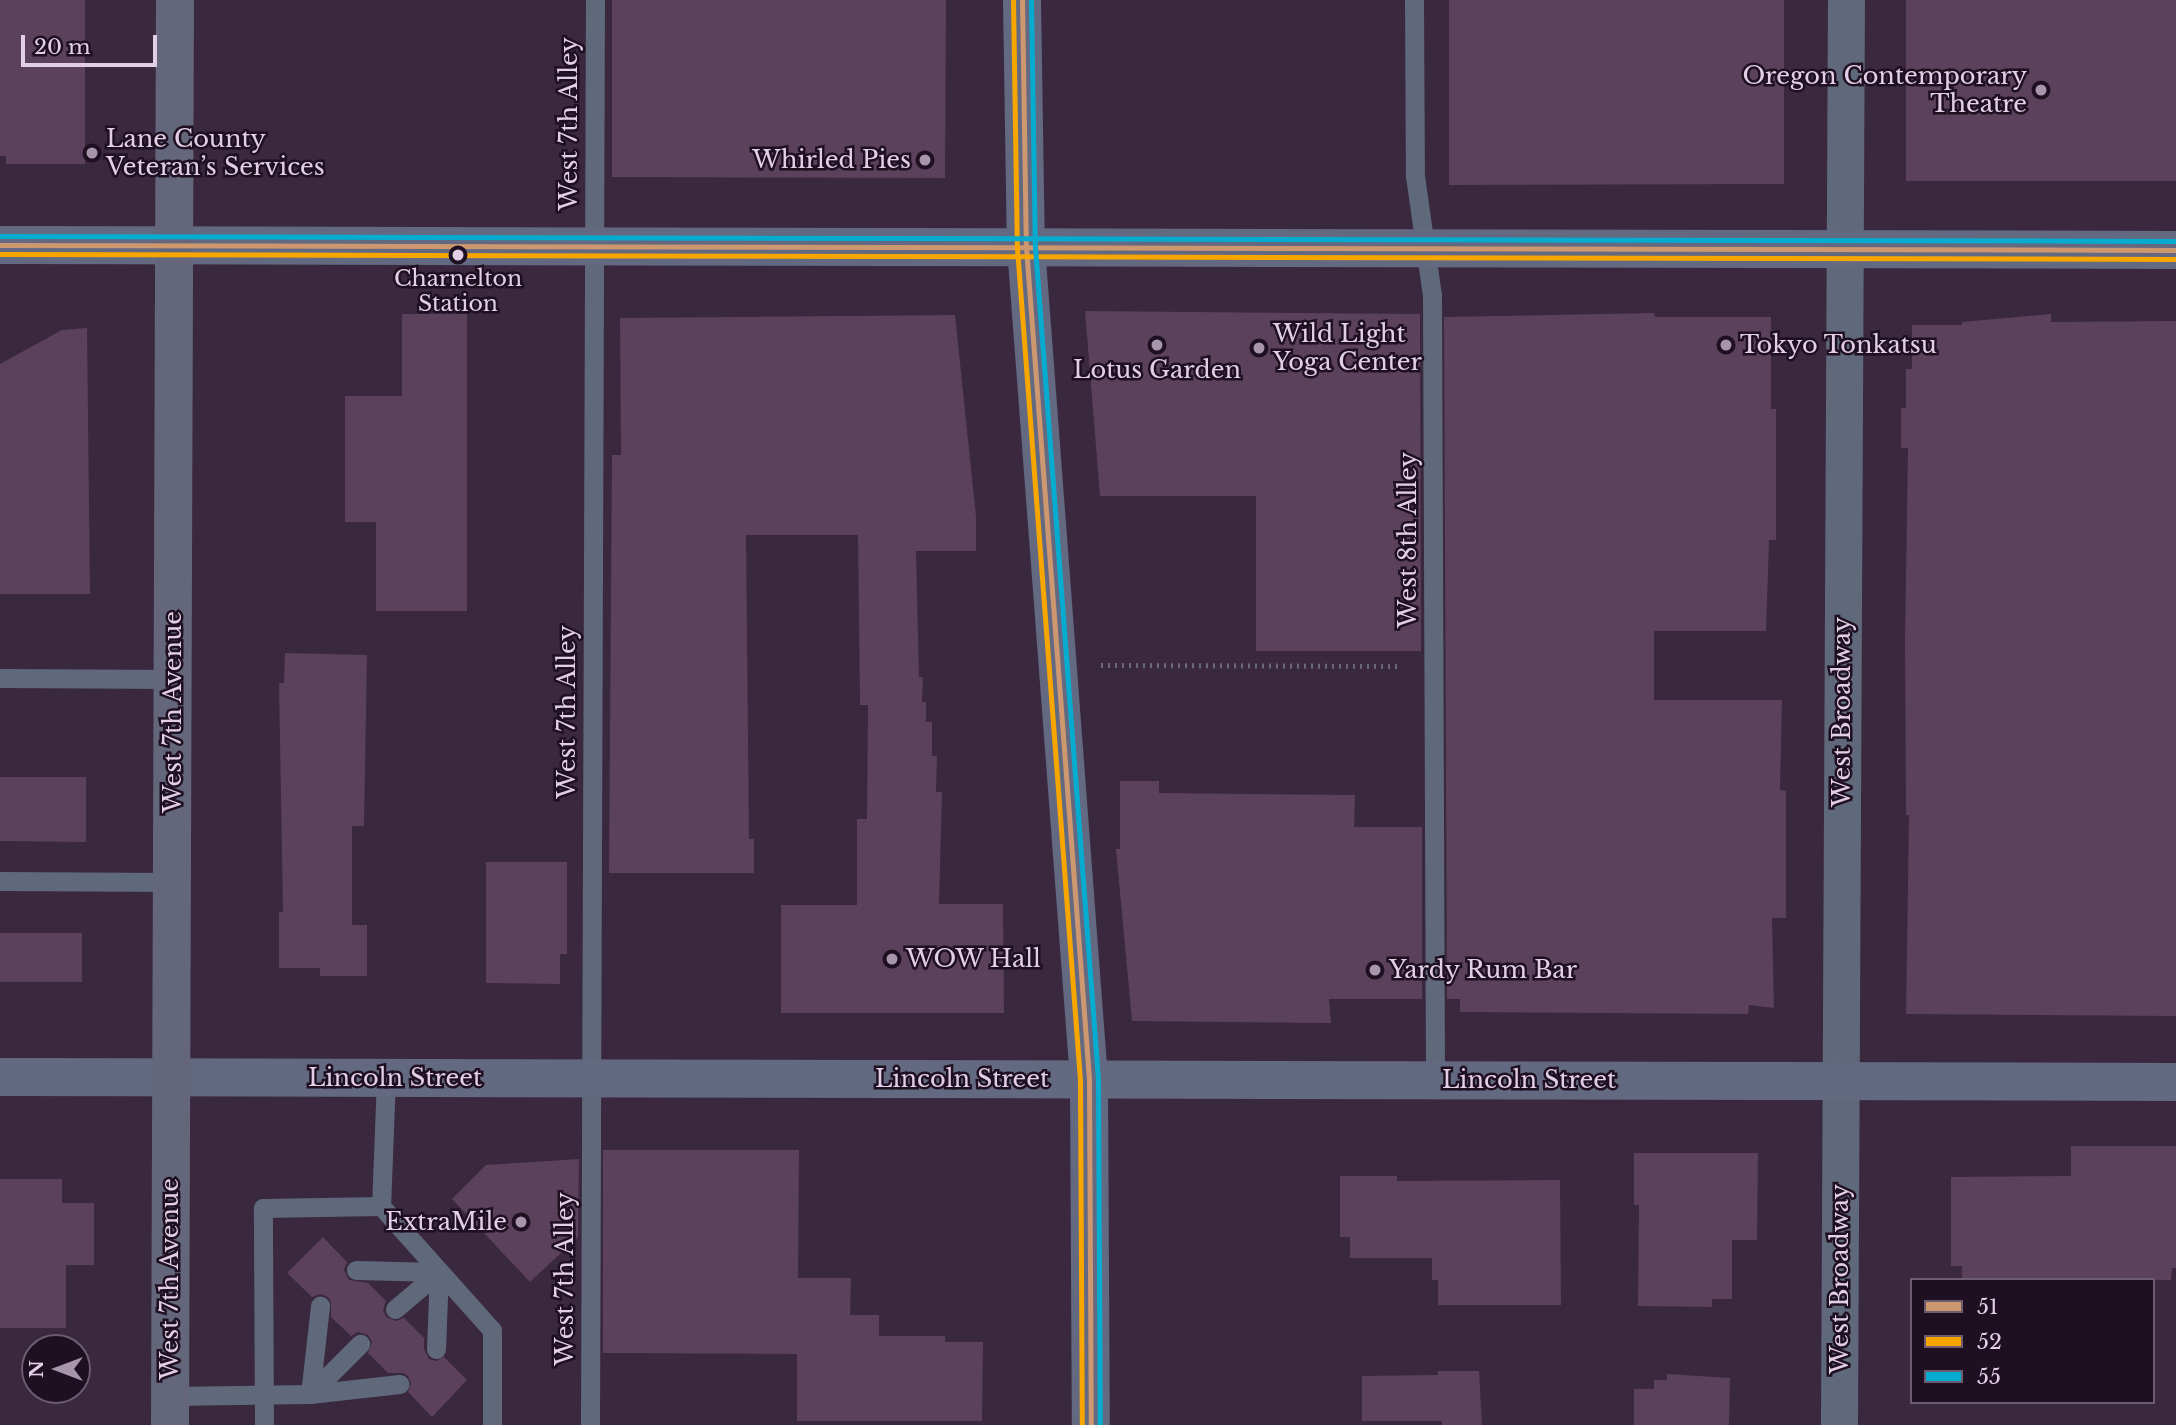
<!DOCTYPE html>
<html>
<head>
<meta charset="utf-8">
<style>
  body { margin:0 }
  #map { position:relative; width:2176px; height:1425px; overflow:hidden; background:#39283e; font-family:"Libre Baskerville",serif }
  div>[style] { position:absolute }
  .building>* { inset:0; background:#5b415b }
  .path>* { height:4.5px; margin-top:-2.25px; transform-origin:0; background:repeating-linear-gradient(90deg,#696879 0 2px,transparent 0 7px) }
  .lane>* { height:19px; margin:-9.5px; padding:0 9.5px; transform-origin:9.5px; border-radius:9.5px; background:#60697c }
  .street>* { height:37px; margin:-18.5px; padding:0 18.5px; transform-origin:18.5px; border-radius:18.5px; background:#60697c }
  .secondary>* { height:38px; margin:-19px; padding:0 19px; transform-origin:19px; border-radius:19px; background:#636981 }
  .primary>* { height:38px; margin:-19px; padding:0 19px; transform-origin:19px; border-radius:19px; background:#64677c }
  .bus-1>* { height:5px; margin:-2.5px; padding:0 2.5px; transform-origin:2.5px; border-radius:2.5px; background:#cd976f }
  .bus-2>* { height:5px; margin:-2.5px; padding:0 2.5px; transform-origin:2.5px; border-radius:2.5px; background:#f7a600 }
  .bus-3>* { height:5px; margin:-2.5px; padding:0 2.5px; transform-origin:2.5px; border-radius:2.5px; background:#06acd0 }
  .dots>* { width:19px; height:19px; translate:-50% -50%; box-sizing:border-box; border:4px solid #1e1021; border-radius:50% }
  span { translate:-50% -50%; white-space:nowrap; text-align:center; line-height:1.15; -webkit-text-stroke:5px #1e1021; paint-order:stroke }
  .bus-label { font-size:22px; color:#e2cfe7 }
  .poi-label { font-size:24px; color:#e2cfe7 }
  .right { translate:-100% -50%; text-align:right }
  .left { translate:0 -50%; text-align:left }
  .street-label { font-size:24px; color:#e2cfe7 }
  .legend { position:absolute; left:1910px; top:1278px; width:245px; height:126px; box-sizing:border-box; background:#1e1021; border:2px solid #6c5c70; margin:0; padding:9px 12px; list-style:none; font-size:21px; color:#e2cfe7 }
  .legend li { display:flex; align-items:center; gap:14px; height:35px }
  .legend b { width:35px; border:2px solid #6c5c70 }
  .north { position:absolute; left:21px; top:1334px; width:70px; height:70px; box-sizing:border-box; background:#1e1021; border:2px solid #6c5c70; border-radius:50%; rotate:270deg; font-size:19px; font-weight:700; line-height:28px; text-align:center; color:#e2cfe7 }
  .north::after { content:''; display:block; margin:auto; width:24px; height:32px; background:#a795ac; clip-path:polygon(50% 0,100% 100%,50% 72%,0 100%) }
  .scale { position:absolute; left:21px; top:35px; width:136px; height:32px; box-sizing:border-box; border:4px solid #e2cfe7; border-top:0; padding-left:9px; font-size:21px; line-height:24px; white-space:nowrap; color:#e2cfe7; -webkit-text-stroke:5px #1e1021; paint-order:stroke }
</style>
</head>
<body>
<div id="map">
  <div class="building">
    <div style="clip-path:polygon(0 0,85px 0,85px 164px,6px 164px,6px 156px,0 156px)"></div>
    <div style="clip-path:polygon(612px 0,946px 0,945px 178px,612px 177px)"></div>
    <div style="clip-path:polygon(1449px 0,1784px 0,1784px 184px,1449px 185px)"></div>
    <div style="clip-path:polygon(1906px 0,2176px 0,2176px 181px,1906px 181px)"></div>
    <div style="clip-path:polygon(1085px 311px,1420px 314px,1421px 651px,1256px 651px,1256px 496px,1100px 496px)"></div>
    <div style="clip-path:polygon(1654px 313px,1655px 317px,1771px 317px,1771px 409px,1776px 409px,1776px 540px,1769px 540px,1766px 631px,1654px 631px,1654px 700px,1782px 700px,1780px 790px,1786px 791px,1786px 918px,1772px 918px,1774px 1008px,1749px 1005px,1748px 1014px,1460px 1012px,1460px 999px,1447px 999px,1444px 317px)"></div>
    <div style="clip-path:polygon(402px 314px,467px 314px,467px 611px,376px 611px,376px 522px,345px 522px,345px 396px,402px 396px)"></div>
    <div style="clip-path:polygon(2051px 314px,2051px 322px,2176px 321px,2176px 1016px,1906px 1014px,1909px 815px,1906px 815px,1905px 641px,1908px 448px,1901px 448px,1901px 408px,1906px 408px,1906px 369px,1912px 369px,1912px 325px,1962px 325px,1962px 322px)"></div>
    <div style="clip-path:polygon(955px 315px,976px 516px,976px 551px,916px 551px,919px 677px,923px 677px,922px 702px,926px 702px,926px 722px,932px 722px,932px 756px,937px 756px,936px 792px,942px 792px,939px 904px,1003px 904px,1004px 1013px,781px 1013px,781px 905px,857px 905px,857px 819px,867px 819px,868px 705px,860px 705px,858px 535px,746px 535px,749px 839px,754px 839px,754px 873px,609px 873px,612px 455px,621px 455px,620px 318px)"></div>
    <div style="clip-path:polygon(87px 328px,90px 594px,0 594px,0 364px,62px 330px)"></div>
    <div style="clip-path:polygon(285px 653px,367px 655px,364px 826px,352px 826px,352px 925px,367px 925px,367px 976px,320px 976px,320px 968px,279px 968px,279px 912px,283px 912px,279px 683px,284px 683px)"></div>
    <div style="clip-path:polygon(0 777px,86px 777px,86px 842px,0 841px)"></div>
    <div style="clip-path:polygon(1120px 781px,1159px 781px,1159px 793px,1355px 795px,1354px 827px,1422px 827px,1422px 999px,1329px 999px,1331px 1023px,1132px 1021px,1116px 849px,1120px 849px)"></div>
    <div style="clip-path:polygon(486px 862px,567px 862px,567px 954px,560px 954px,560px 984px,486px 983px)"></div>
    <div style="clip-path:polygon(0 933px,82px 933px,82px 982px,0 982px)"></div>
    <div style="clip-path:polygon(2071px 1146px,2176px 1146px,2176px 1268px,2172px 1268px,2171px 1280px,1962px 1279px,1962px 1266px,1951px 1266px,1951px 1177px,2071px 1176px)"></div>
    <div style="clip-path:polygon(603px 1150px,799px 1150px,798px 1278px,851px 1278px,850px 1315px,879px 1315px,879px 1336px,945px 1336px,945px 1342px,983px 1342px,982px 1421px,797px 1421px,797px 1354px,603px 1353px)"></div>
    <div style="clip-path:polygon(1634px 1153px,1758px 1153px,1757px 1240px,1732px 1240px,1732px 1299px,1712px 1299px,1712px 1307px,1638px 1306px,1639px 1205px,1634px 1205px)"></div>
    <div style="clip-path:polygon(579px 1159px,578px 1237px,530px 1282px,452px 1199px,486px 1165px)"></div>
    <div style="clip-path:polygon(1340px 1176px,1397px 1176px,1397px 1181px,1560px 1180px,1561px 1305px,1438px 1305px,1438px 1280px,1432px 1280px,1432px 1258px,1350px 1258px,1350px 1237px,1340px 1237px)"></div>
    <div style="clip-path:polygon(0 1179px,62px 1179px,62px 1203px,94px 1203px,94px 1265px,66px 1265px,66px 1328px,0 1328px)"></div>
    <div style="clip-path:polygon(323px 1237px,347px 1262px,344px 1270px,349px 1280px,368px 1283px,386px 1301px,383px 1310px,386px 1317px,396px 1321px,404px 1318px,424px 1338px,424px 1349px,429px 1359px,436px 1361px,444px 1357px,467px 1380px,432px 1417px,408px 1392px,411px 1383px,408px 1376px,403px 1373px,388px 1373px,368px 1353px,372px 1342px,368px 1335px,358px 1332px,351px 1336px,331px 1317px,331px 1302px,328px 1297px,321px 1294px,312px 1297px,287px 1273px)"></div>
    <div style="clip-path:polygon(1438px 1371px,1479px 1371px,1482px 1425px,1442px 1425px,1442px 1421px,1362px 1421px,1362px 1376px,1438px 1375px)"></div>
    <div style="clip-path:polygon(1667px 1374px,1730px 1378px,1729px 1425px,1634px 1425px,1634px 1389px,1654px 1389px,1654px 1380px,1667px 1380px)"></div>
  </div>
  <div class="path">
    <div style="left:1101px;top:665px;width:300px;rotate:0.2deg"></div>
  </div>
  <div class="lane">
    <div style="left:1414px;top:0;width:176px;rotate:89.7deg"></div>
    <div style="left:1415px;top:176px;width:120px;rotate:81.9deg"></div>
    <div style="left:1432px;top:295px;width:786px;rotate:89.78deg"></div>
    <div style="left:0;top:678px;width:173px;rotate:0.3deg"></div>
    <div style="left:0;top:881px;width:172px;rotate:0.3deg"></div>
    <div style="left:386px;top:1078px;width:128px;rotate:92.2deg"></div>
    <div style="left:381px;top:1206px;width:166px;rotate:48.2deg"></div>
    <div style="left:492px;top:1330px;width:95px;rotate:90deg"></div>
    <div style="left:356px;top:1270px;width:83px;rotate:1.4deg"></div>
    <div style="left:395px;top:1309px;width:57px;rotate:-40.1deg"></div>
    <div style="left:436px;top:1349px;width:77px;rotate:-87.8deg"></div>
    <div style="left:310px;top:1394px;width:89px;rotate:-83.5deg"></div>
    <div style="left:310px;top:1394px;width:71px;rotate:-45deg"></div>
    <div style="left:170px;top:1396px;width:140px;rotate:-0.8deg"></div>
    <div style="left:310px;top:1394px;width:90px;rotate:-6.4deg"></div>
    <div style="left:264px;top:1425px;width:217px;rotate:-90.3deg"></div>
    <div style="left:263px;top:1208px;width:118px;rotate:-1deg"></div>
    <div style="left:590px;top:1425px;width:1425px;rotate:-89.8deg"></div>
  </div>
  <div class="street">
    <div style="left:1839px;top:1425px;width:1425px;rotate:-89.72deg"></div>
  </div>
  <div class="secondary">
    <div style="left:1022px;top:0;width:247px;rotate:89.1deg"></div>
    <div style="left:1026px;top:247px;width:835px;rotate:85.67deg"></div>
    <div style="left:1089px;top:1080px;width:345px;rotate:89.7deg"></div>
    <div style="left:0;top:245px;width:2176px;rotate:0.13deg"></div>
    <div style="left:0;top:1077px;width:2176px;rotate:0.13deg"></div>
  </div>
  <div class="primary">
    <div style="left:170px;top:1425px;width:1425px;rotate:-89.8deg"></div>
  </div>
  <div class="bus-1">
    <div style="left:1022px;top:0;width:247px;rotate:89.1deg"></div>
    <div style="left:1026px;top:247px;width:835px;rotate:85.67deg"></div>
    <div style="left:1089px;top:1080px;width:345px;rotate:89.7deg"></div>
    <div style="left:0;top:245px;width:2176px;rotate:0.13deg"></div>
  </div>
  <div class="bus-2">
    <div style="left:1013px;top:0;width:248px;rotate:89.1deg"></div>
    <div style="left:1017px;top:248px;width:834px;rotate:85.67deg"></div>
    <div style="left:1080px;top:1080px;width:345px;rotate:89.7deg"></div>
    <div style="left:0;top:254px;width:2176px;rotate:0.13deg"></div>
  </div>
  <div class="bus-3">
    <div style="left:1031px;top:0;width:247px;rotate:89.1deg"></div>
    <div style="left:1035px;top:247px;width:834px;rotate:85.67deg"></div>
    <div style="left:1098px;top:1079px;width:346px;rotate:89.7deg"></div>
    <div style="left:0;top:236px;width:2176px;rotate:0.13deg"></div>
  </div>
  <div class="dots">
    <div style="left:2041px;top:90px;background:#a795ac"></div>
    <div style="left:92px;top:153px;background:#a795ac"></div>
    <div style="left:925px;top:160px;background:#a795ac"></div>
    <div style="left:458px;top:255px;background:#e2cfe7"></div>
    <div style="left:1157px;top:345px;background:#a795ac"></div>
    <div style="left:1726px;top:345px;background:#a795ac"></div>
    <div style="left:1259px;top:348px;background:#a795ac"></div>
    <div style="left:892px;top:959px;background:#a795ac"></div>
    <div style="left:1375px;top:970px;background:#a795ac"></div>
    <div style="left:521px;top:1222px;background:#a795ac"></div>
  </div>
  <div class="bus-label">
    <span style="left:458px;top:291px">Charnelton<br>Station</span>
  </div>
  <div class="poi-label">
    <span class="right" style="left:2027px;top:90px">Oregon Contemporary<br>Theatre</span>
    <span class="left" style="left:106px;top:153px">Lane County<br>Veteran’s Services</span>
    <span class="right" style="left:911px;top:160px">Whirled Pies</span>
    <span class="left" style="left:1273px;top:348px">Wild Light<br>Yoga Center</span>
    <span class="left" style="left:1740px;top:345px">Tokyo Tonkatsu</span>
    <span style="left:1157px;top:370px">Lotus Garden</span>
    <span class="left" style="left:906px;top:959px">WOW Hall</span>
    <span class="left" style="left:1389px;top:970px">Yardy Rum Bar</span>
    <span class="right" style="left:507px;top:1222px">ExtraMile</span>
  </div>
  <div class="street-label">
    <span style="left:569px;top:124px;rotate:-90deg">West 7th Alley</span>
    <span style="left:1408px;top:540px;rotate:-90deg">West 8th Alley</span>
    <span style="left:173px;top:712px;rotate:-90deg">West 7th Avenue</span>
    <span style="left:567px;top:712px;rotate:-90deg">West 7th Alley</span>
    <span style="left:1842px;top:712px;rotate:-90deg">West Broadway</span>
    <span style="left:395px;top:1078px">Lincoln Street</span>
    <span style="left:962px;top:1079px">Lincoln Street</span>
    <span style="left:1529px;top:1080px">Lincoln Street</span>
    <span style="left:170px;top:1279px;rotate:-90deg">West 7th Avenue</span>
    <span style="left:565px;top:1279px;rotate:-90deg">West 7th Alley</span>
    <span style="left:1840px;top:1279px;rotate:-90deg">West Broadway</span>
  </div>
  <ul class="legend">
  <li><b style="height:9px;background:#cd976f"></b>51</li>
  <li><b style="height:9px;background:#f7a600"></b>52</li>
  <li><b style="height:9px;background:#06acd0"></b>55</li>
  </ul>
  <div class="north">N</div>
  <div class="scale">20 m</div>
</div>
</body>
</html>
